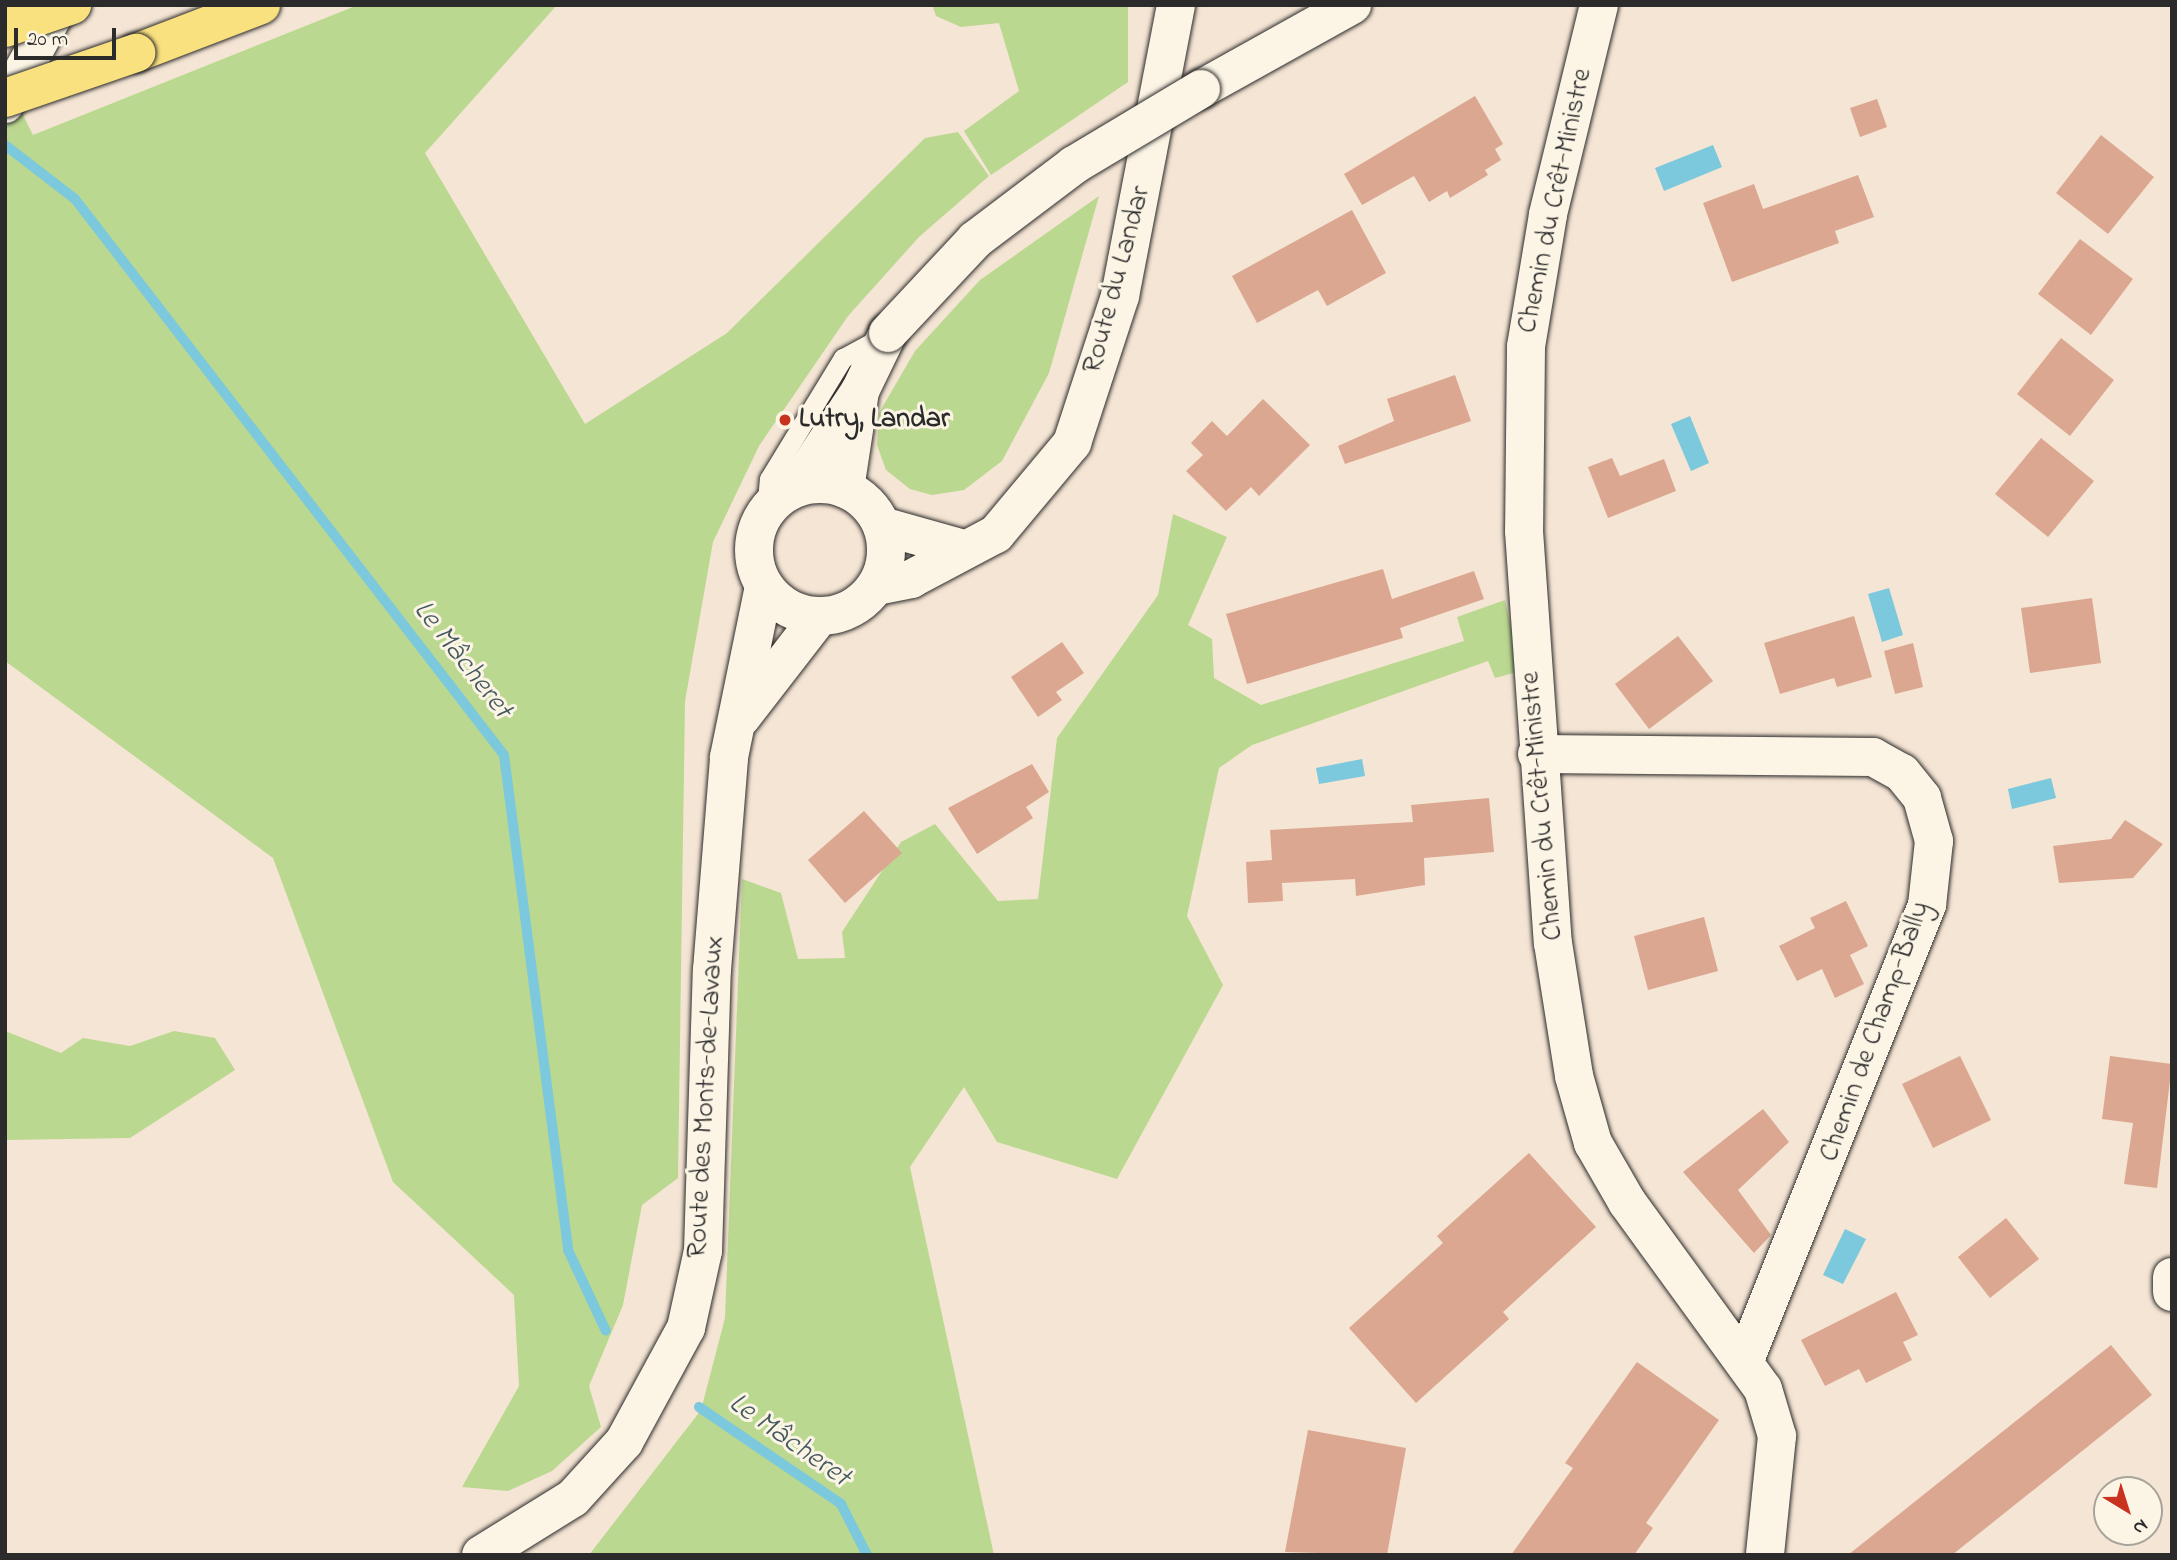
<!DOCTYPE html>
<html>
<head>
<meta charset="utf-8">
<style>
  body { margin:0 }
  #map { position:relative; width:2177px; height:1560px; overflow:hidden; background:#f5e5d4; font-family:"Indie Flower",sans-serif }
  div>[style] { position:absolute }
  .green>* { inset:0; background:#bbd890 }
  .water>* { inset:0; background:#7cc8dc }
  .stream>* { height:10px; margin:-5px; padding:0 5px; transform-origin:5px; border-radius:5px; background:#7cc8dc }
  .building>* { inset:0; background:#dba790 }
  .roads { filter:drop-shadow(0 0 2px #2b2b2b) drop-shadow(0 0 2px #2b2b2b) }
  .lane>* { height:19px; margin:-9.5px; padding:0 9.5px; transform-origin:9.5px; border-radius:9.5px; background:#fcf5e5 }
  .street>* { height:38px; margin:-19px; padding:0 19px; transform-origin:19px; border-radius:19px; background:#fcf5e5 }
  .secondary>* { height:38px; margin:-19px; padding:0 19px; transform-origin:19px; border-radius:19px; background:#fcf5e5 }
  .secondary>.ring { margin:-19px; padding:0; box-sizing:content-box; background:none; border:38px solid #fcf5e5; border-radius:50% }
  .highway>* { height:38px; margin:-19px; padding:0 19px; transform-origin:19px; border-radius:19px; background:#fae180 }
  .bridges { filter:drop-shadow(0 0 2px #2b2b2b) drop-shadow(0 0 2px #2b2b2b) }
  .secondary-bridge>* { height:38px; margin:-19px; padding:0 19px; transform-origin:19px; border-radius:19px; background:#fcf5e5 }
  .highway-bridge>* { height:38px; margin:-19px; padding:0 19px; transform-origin:19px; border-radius:19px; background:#fae180 }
  .dots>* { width:19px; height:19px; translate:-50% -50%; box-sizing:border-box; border:4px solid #fcf5e5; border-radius:50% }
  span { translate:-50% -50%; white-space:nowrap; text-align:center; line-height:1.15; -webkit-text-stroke:6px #fcf5e5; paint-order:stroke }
  .street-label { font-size:28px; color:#2b2b2b }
  .poi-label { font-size:28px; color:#2b2b2b; font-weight:700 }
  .left { translate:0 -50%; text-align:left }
  .water-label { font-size:30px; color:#435a60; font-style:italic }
  .frame { position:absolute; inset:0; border:7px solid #2b2b2b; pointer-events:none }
  .north { position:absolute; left:2093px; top:1476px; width:70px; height:70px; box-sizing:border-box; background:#fcf5e5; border:2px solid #a8a49b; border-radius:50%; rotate:142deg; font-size:19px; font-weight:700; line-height:28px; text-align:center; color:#2b2b2b }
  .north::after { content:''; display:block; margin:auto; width:24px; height:32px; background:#c8321e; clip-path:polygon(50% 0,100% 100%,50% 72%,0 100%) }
  .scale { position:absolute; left:14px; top:28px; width:102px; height:32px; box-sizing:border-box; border:4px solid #2b2b2b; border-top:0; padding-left:9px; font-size:21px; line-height:24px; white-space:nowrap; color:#2b2b2b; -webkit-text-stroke:5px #fcf5e5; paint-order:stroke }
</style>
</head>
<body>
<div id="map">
  <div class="green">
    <div style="clip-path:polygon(358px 5px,557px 5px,425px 153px,585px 424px,727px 333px,925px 138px,958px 132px,989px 176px,919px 237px,848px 316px,759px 446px,713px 542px,685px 701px,678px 1178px,642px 1205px,623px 1305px,589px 1386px,601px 1427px,552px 1471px,508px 1491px,462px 1487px,519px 1386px,514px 1295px,393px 1182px,273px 858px,5px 661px,5px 79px,33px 135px)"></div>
    <div style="clip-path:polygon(932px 5px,1128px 5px,1128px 82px,991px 175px,964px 131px,1019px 91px,999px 23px,961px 27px,936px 16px)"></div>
    <div style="clip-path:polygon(1099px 196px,1049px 373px,1002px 461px,964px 490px,932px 495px,910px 489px,886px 470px,877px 445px,879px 413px,915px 351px,980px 280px)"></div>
    <div style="clip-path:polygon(1173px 514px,1227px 537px,1188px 625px,1212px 639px,1214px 678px,1261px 705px,1464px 641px,1457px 617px,1505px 600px,1521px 671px,1495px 678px,1488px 661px,1252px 745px,1219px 768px,1187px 916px,1223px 985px,1117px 1179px,997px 1142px,964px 1087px,910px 1167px,994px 1555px,589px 1555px,701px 1410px,725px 1318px,742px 879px,781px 893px,798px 959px,845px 958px,842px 932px,901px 842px,935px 824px,998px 901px,1038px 899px,1057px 738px,1158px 595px)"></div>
    <div style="clip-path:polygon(5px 1031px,61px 1053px,83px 1038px,130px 1046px,174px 1031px,215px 1038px,235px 1070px,130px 1138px,5px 1140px)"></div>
  </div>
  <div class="water">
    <div style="clip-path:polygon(1713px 145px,1722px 167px,1664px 191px,1655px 168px)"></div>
    <div style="clip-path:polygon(1690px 416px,1709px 463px,1691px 471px,1671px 424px)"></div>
    <div style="clip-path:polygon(1889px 588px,1903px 635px,1882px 642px,1868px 594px)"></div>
    <div style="clip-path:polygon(1362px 759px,1365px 776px,1319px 784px,1316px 768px)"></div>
    <div style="clip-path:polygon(2051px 778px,2056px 798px,2012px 809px,2008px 789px)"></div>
    <div style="clip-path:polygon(1845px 1229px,1866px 1239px,1843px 1284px,1823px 1275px)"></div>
  </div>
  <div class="stream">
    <div style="left:5px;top:145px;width:88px;rotate:37.6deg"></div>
    <div style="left:75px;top:199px;width:702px;rotate:52.35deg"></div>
    <div style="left:504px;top:755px;width:499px;rotate:82.6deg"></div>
    <div style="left:568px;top:1250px;width:89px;rotate:64.9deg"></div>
    <div style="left:699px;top:1407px;width:172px;rotate:34.3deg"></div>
    <div style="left:841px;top:1504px;width:57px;rotate:63deg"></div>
  </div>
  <div class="building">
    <div style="clip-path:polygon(1475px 96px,1503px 144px,1495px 149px,1501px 160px,1485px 170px,1488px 175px,1450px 198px,1447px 191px,1429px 202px,1414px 176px,1362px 205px,1344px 174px)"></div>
    <div style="clip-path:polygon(1877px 99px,1887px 127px,1860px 137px,1850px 108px)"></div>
    <div style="clip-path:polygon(2101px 135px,2154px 177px,2108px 234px,2056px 193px)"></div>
    <div style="clip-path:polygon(1858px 175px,1874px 217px,1835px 231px,1839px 243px,1732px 282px,1703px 203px,1754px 184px,1763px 209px)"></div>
    <div style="clip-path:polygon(1352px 210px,1386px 273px,1327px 306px,1318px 290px,1257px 323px,1232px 276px)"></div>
    <div style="clip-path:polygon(2080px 239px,2133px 279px,2091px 335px,2038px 294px)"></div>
    <div style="clip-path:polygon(2061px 338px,2114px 380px,2070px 436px,2017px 394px)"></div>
    <div style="clip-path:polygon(1455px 375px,1471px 421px,1345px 464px,1338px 446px,1394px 421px,1387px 399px)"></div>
    <div style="clip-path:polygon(1263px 399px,1310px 445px,1259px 496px,1251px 487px,1226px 511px,1186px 471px,1203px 455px,1191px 443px,1212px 421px,1227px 436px)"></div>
    <div style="clip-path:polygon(2041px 438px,2094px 481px,2048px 537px,1995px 494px)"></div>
    <div style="clip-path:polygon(1612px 458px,1620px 476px,1664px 459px,1676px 491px,1608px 518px,1588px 467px)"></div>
    <div style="clip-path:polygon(1383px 569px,1392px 599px,1474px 571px,1484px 599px,1400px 628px,1403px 638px,1247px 684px,1226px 614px)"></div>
    <div style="clip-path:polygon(2092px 598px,2101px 663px,2030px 673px,2021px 608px)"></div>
    <div style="clip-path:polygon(1854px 616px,1872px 677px,1837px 687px,1834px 678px,1780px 694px,1764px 643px)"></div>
    <div style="clip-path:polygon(1678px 636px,1713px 681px,1649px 729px,1615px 684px)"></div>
    <div style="clip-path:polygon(1062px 642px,1084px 673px,1056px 692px,1062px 700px,1038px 717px,1011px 677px)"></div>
    <div style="clip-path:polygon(1913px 643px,1923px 687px,1895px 694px,1884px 651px)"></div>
    <div style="clip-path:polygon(1032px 764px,1049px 792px,1026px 807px,1033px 818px,977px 854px,948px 808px)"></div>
    <div style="clip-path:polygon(1489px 798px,1494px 852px,1424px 858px,1425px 885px,1356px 896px,1355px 879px,1282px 883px,1283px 901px,1248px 903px,1246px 862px,1272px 860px,1270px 830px,1413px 822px,1411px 805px)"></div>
    <div style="clip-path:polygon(864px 811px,902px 853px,845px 903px,808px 860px)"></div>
    <div style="clip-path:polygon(2125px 820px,2163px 844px,2133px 878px,2059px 883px,2053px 846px,2111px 839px)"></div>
    <div style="clip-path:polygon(1846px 901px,1868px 946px,1850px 955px,1864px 984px,1835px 998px,1822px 969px,1797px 981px,1779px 946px,1815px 928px,1810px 918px)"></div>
    <div style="clip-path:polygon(1704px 917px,1718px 971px,1648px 990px,1634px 936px)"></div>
    <div style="clip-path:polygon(1960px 1056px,1991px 1120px,1933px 1148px,1902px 1084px)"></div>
    <div style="clip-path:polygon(2110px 1056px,2172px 1064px,2157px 1188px,2124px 1184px,2133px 1123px,2102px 1119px)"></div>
    <div style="clip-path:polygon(1763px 1109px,1789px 1142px,1738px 1190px,1771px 1235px,1754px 1253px,1683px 1172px)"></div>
    <div style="clip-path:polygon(1529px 1153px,1596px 1227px,1503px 1312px,1509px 1319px,1416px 1403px,1349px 1328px,1443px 1243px,1437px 1236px)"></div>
    <div style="clip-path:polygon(2006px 1218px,2039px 1259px,1990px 1298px,1958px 1257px)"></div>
    <div style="clip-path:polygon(1896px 1292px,1918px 1335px,1903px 1342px,1912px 1360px,1866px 1383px,1859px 1369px,1825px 1386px,1801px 1340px)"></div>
    <div style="clip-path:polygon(2111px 1345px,2152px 1395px,2056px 1472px,1952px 1555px,1848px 1555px)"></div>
    <div style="clip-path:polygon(1637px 1362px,1719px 1420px,1646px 1523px,1653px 1528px,1634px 1555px,1511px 1555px,1573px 1468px,1565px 1463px)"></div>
    <div style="clip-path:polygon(1308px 1430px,1406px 1448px,1387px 1555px,1285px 1552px)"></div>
  </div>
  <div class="roads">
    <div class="lane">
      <div style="left:766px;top:512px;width:33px;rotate:-85deg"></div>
      <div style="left:769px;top:479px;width:142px;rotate:-58.6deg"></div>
      <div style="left:843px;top:358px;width:44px;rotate:-28.3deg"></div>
    </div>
    <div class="street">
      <div style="left:1599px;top:5px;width:216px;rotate:103.7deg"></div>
      <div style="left:1548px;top:215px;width:134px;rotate:99.5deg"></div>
      <div style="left:1526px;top:347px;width:184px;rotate:90.6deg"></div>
      <div style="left:1524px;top:531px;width:413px;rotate:86deg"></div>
      <div style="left:1553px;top:943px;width:135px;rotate:81deg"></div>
      <div style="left:1574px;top:1076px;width:70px;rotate:74.2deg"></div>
      <div style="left:1593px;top:1143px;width:68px;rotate:60deg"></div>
      <div style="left:1627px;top:1202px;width:231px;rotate:54deg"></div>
      <div style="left:1763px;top:1389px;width:49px;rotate:73.4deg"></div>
      <div style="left:1777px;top:1436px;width:120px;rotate:95.8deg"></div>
      <div style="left:5px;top:104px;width:113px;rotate:-61.4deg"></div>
      <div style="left:1537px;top:754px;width:336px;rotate:0.5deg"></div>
      <div style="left:1873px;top:757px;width:33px;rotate:29deg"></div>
      <div style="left:1902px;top:773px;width:32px;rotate:51deg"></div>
      <div style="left:1922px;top:798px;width:45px;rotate:74.4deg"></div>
      <div style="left:1934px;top:841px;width:64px;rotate:96.2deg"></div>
      <div style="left:1927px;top:905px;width:489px;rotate:111.8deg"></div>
      <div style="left:2172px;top:1277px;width:15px;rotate:90deg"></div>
    </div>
    <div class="secondary">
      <div style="left:1201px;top:89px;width:173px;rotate:-29.1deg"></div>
      <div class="ring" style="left:754px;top:484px;width:94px;height:94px"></div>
      <div style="left:796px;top:488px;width:116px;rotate:-56.6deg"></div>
      <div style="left:860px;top:391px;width:64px;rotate:-64.2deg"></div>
      <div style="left:845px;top:489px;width:99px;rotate:-81.3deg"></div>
      <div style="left:882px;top:526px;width:85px;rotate:15.7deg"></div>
      <div style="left:876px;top:586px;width:36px;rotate:-11deg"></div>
      <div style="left:911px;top:579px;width:96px;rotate:-27.9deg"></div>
      <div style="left:996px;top:534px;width:119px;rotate:-50.1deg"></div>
      <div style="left:1072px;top:443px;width:155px;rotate:-71.9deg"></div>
      <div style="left:1120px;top:296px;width:296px;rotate:-79.1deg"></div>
      <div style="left:741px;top:718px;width:128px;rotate:-52.3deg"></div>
      <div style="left:481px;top:1555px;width:108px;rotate:-31.8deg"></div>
      <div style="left:573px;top:1498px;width:76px;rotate:-47.7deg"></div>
      <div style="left:624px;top:1442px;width:130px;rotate:-61.5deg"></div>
      <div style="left:686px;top:1328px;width:79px;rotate:-77.6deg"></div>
      <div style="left:703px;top:1251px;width:281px;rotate:-88.2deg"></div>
      <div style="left:712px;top:970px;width:214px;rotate:-85.4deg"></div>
      <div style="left:729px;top:757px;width:174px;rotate:-78.4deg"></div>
    </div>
    <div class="highway">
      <div style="left:136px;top:53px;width:134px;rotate:-21deg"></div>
    </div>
  </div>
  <div class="bridges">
    <div class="secondary-bridge">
      <div style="left:888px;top:333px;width:127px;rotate:-46.9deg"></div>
      <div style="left:975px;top:240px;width:124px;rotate:-37.1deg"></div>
      <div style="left:1074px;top:165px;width:148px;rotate:-30.9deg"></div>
    </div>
    <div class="highway-bridge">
      <div style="left:5px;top:28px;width:71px;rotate:-18.9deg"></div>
      <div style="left:5px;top:98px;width:139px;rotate:-19deg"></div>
    </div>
  </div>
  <div class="dots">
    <div style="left:785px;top:420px;background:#c8321e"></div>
  </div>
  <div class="street-label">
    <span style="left:1556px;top:201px;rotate:-78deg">Chemin du Crêt-Ministre</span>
    <span style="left:1118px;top:280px;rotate:-75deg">Route du Landar</span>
    <span style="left:1543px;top:806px;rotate:-95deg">Chemin du Crêt-Ministre</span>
    <span style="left:1876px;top:1032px;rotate:-70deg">Chemin de Champ-Bally</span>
    <span style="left:707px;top:1097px;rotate:-87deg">Route des Monts-de-Lavaux</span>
  </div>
  <div class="poi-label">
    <span class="left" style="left:799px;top:420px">Lutry, Landar</span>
  </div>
  <div class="water-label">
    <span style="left:462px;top:660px;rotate:52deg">Le Mâcheret</span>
    <span style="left:789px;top:1441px;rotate:35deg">Le Mâcheret</span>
  </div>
  <div class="frame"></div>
  <div class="north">N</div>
  <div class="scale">20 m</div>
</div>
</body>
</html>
